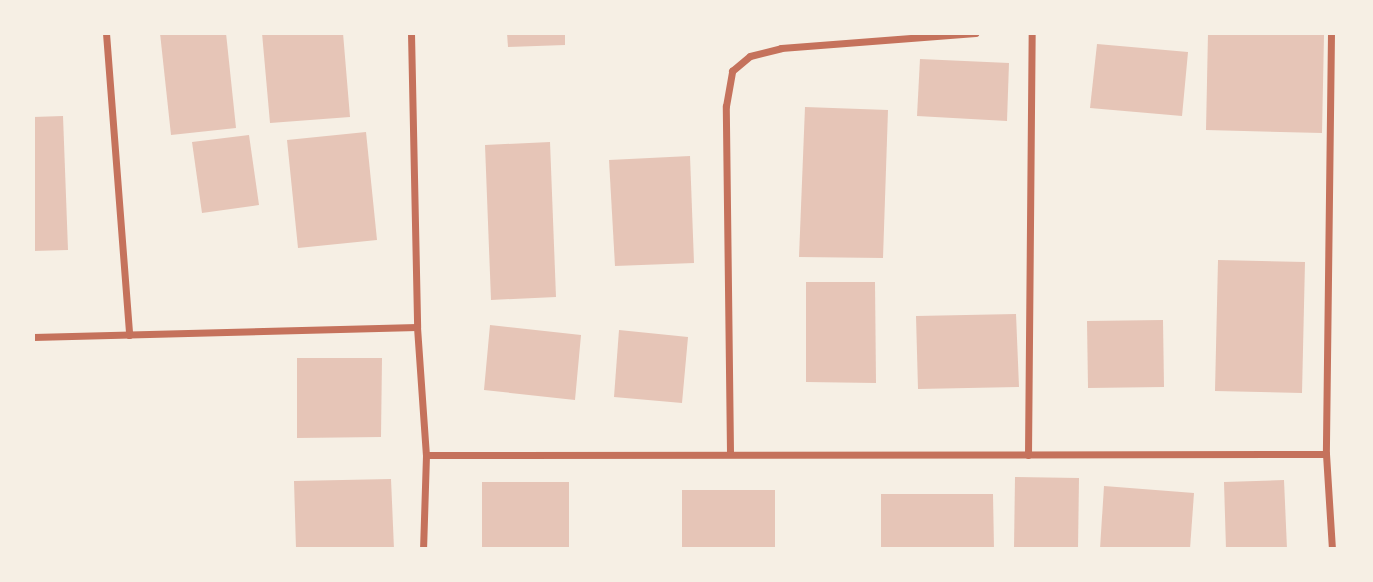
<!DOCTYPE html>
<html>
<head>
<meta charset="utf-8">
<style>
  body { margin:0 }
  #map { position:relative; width:1373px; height:582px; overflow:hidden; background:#f6efe4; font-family:Overpass,sans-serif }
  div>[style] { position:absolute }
  .building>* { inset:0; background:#e6c5b7 }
  .minor>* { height:7px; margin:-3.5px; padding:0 3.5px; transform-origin:3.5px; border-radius:3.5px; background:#c5725c }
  span { translate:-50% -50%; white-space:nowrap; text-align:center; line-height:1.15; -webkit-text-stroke:5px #f6efe4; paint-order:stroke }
  .frame { position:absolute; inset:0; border:35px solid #f6efe4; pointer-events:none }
</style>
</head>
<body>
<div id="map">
  <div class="building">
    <div style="clip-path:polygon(160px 33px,226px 33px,236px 128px,171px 135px)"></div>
    <div style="clip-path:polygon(262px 33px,343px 33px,350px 117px,270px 123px)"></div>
    <div style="clip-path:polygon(507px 33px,565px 33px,565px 45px,508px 47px)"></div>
    <div style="clip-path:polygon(1208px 33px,1324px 35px,1322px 133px,1206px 130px)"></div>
    <div style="clip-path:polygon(1097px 44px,1188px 52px,1182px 116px,1090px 108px)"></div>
    <div style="clip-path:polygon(920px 59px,1009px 63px,1007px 121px,917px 116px)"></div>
    <div style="clip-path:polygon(805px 107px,888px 110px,883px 258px,799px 257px)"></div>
    <div style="clip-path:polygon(63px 116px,68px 250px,33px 251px,33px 117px)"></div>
    <div style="clip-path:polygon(366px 132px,377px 240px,298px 248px,287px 140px)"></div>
    <div style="clip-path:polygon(249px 135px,259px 205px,202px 213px,192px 142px)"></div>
    <div style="clip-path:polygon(550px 142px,556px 297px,491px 300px,485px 145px)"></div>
    <div style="clip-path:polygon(690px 156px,694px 263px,615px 266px,609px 160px)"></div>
    <div style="clip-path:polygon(1218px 260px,1305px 262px,1302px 393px,1215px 391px)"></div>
    <div style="clip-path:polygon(806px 282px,875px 282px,876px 383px,806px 382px)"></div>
    <div style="clip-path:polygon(1016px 314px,1019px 387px,918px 389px,916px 316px)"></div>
    <div style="clip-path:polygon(1163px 320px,1164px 387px,1088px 388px,1087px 321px)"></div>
    <div style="clip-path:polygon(490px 325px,581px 335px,575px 400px,484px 390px)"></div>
    <div style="clip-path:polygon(619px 330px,688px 337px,682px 403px,614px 397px)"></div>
    <div style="clip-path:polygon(297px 358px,382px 358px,381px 437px,297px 438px)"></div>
    <div style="clip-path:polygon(1015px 477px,1079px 478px,1078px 549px,1014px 549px)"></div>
    <div style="clip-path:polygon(391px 479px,394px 549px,296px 549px,294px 481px)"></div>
    <div style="clip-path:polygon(1284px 480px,1287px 549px,1226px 549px,1224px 482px)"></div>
    <div style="clip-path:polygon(482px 482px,569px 482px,569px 549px,482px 549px)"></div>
    <div style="clip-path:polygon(1104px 486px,1194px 493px,1190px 549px,1100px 549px)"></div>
    <div style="clip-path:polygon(682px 490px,775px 490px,775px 549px,682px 549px)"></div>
    <div style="clip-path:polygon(881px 494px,993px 494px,994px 549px,881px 549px)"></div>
  </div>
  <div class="minor">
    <div style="left:106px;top:33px;width:303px;rotate:85.6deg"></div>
    <div style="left:411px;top:33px;width:294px;rotate:88.8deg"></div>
    <div style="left:417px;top:327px;width:128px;rotate:86deg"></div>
    <div style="left:426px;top:455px;width:94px;rotate:91.8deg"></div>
    <div style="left:1331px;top:33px;width:421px;rotate:90.7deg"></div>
    <div style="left:1326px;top:454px;width:95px;rotate:86.4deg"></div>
    <div style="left:33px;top:337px;width:384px;rotate:-1.5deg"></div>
    <div style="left:730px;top:452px;width:346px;rotate:-90.7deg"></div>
    <div style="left:726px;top:106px;width:36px;rotate:-80deg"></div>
    <div style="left:732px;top:71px;width:23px;rotate:-40deg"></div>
    <div style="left:750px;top:56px;width:32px;rotate:-14deg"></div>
    <div style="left:781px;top:48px;width:195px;rotate:-4.4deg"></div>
    <div style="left:426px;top:455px;width:900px;rotate:-0.06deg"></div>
    <div style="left:1028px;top:455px;width:422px;rotate:-89.5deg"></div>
  </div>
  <div class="frame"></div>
</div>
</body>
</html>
